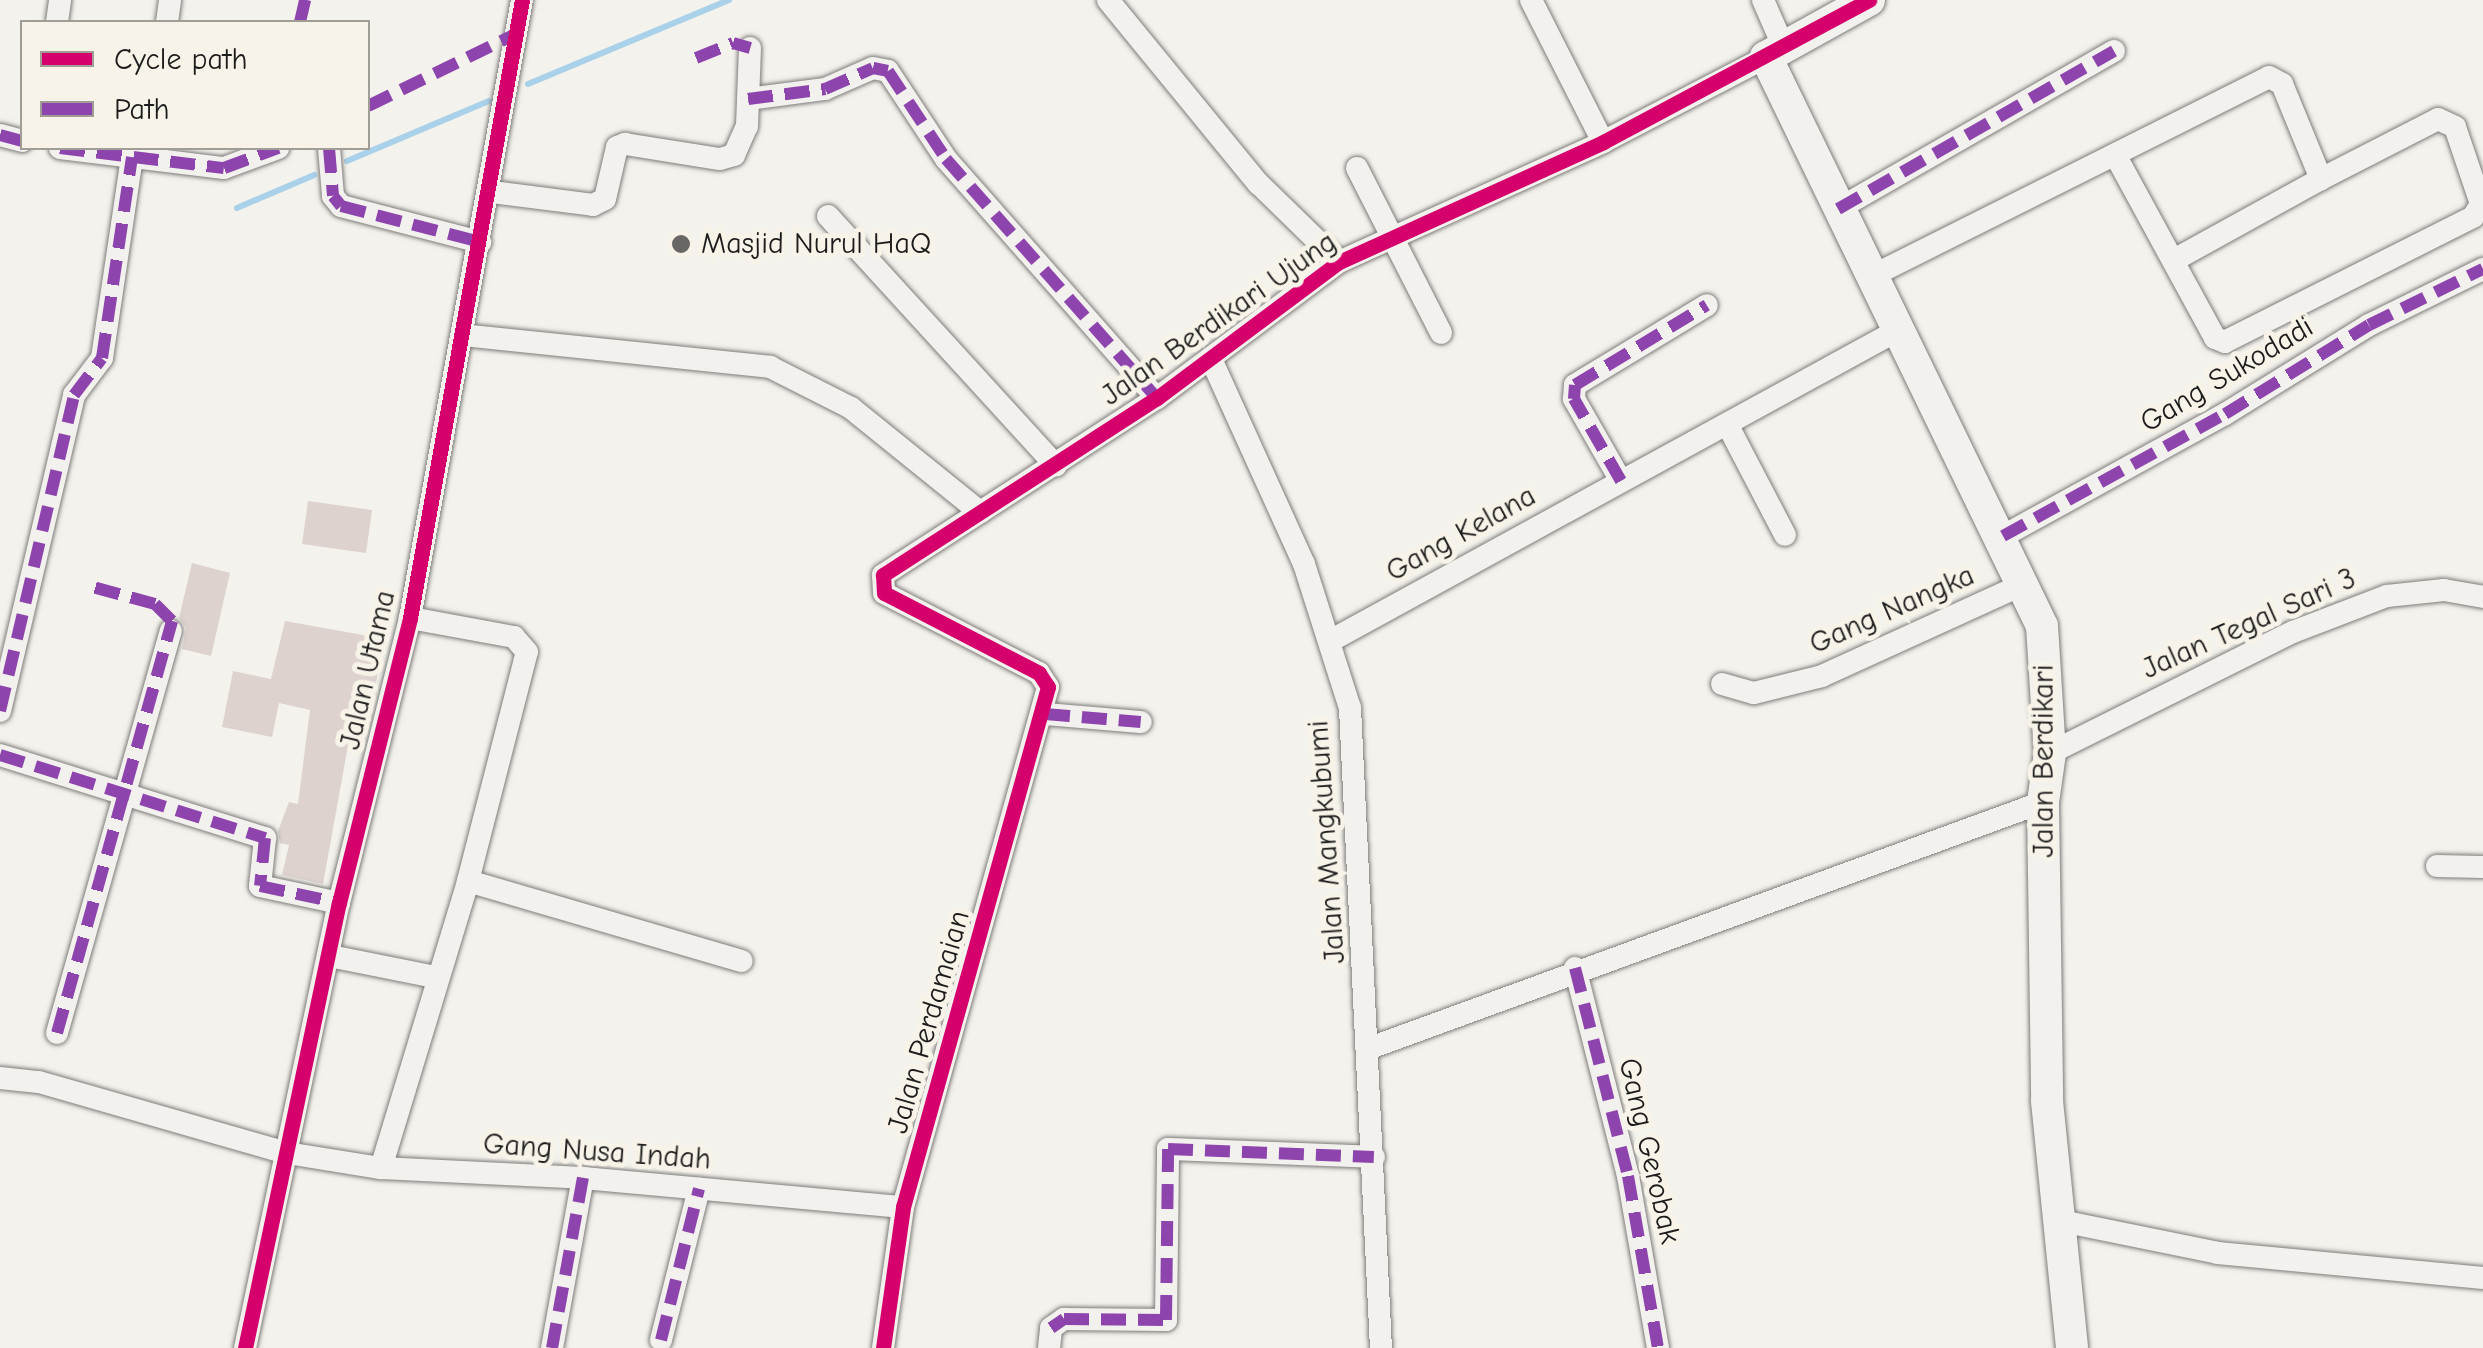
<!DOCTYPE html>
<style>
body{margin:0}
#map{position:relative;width:2483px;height:1348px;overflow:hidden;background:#f4f2ec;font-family:"Comic Neue",sans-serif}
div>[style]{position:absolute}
.stream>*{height:6px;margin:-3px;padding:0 3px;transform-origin:3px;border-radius:3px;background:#a9d1e9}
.building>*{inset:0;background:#ddd2ce}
.roads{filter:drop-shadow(0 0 2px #7d7c7a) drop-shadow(0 0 2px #7d7c7a)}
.street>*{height:22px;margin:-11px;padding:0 11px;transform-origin:11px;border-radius:11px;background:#f2f1ed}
.secondary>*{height:32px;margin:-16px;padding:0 16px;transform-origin:16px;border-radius:16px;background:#f2f1ed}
.quiet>*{height:12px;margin-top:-6px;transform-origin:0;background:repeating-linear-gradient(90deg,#8e44ad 0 25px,transparent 0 37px)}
.cycleway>*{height:15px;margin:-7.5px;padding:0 7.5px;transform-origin:7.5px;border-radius:7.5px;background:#d6006c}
.dots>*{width:28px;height:28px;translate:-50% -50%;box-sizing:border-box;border:5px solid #f7f3e8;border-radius:50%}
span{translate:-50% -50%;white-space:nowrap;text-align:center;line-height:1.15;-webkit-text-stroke:10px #f7f3e8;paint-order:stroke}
.poi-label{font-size:30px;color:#1c1c1c}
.left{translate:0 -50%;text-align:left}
.street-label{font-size:30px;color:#1c1c1c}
.legend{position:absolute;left:20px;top:20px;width:350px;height:130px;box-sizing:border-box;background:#f7f3e8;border:2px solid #9f9d96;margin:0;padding:12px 18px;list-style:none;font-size:30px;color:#1c1c1c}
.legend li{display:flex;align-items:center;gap:20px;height:50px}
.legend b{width:50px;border:2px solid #9f9d96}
</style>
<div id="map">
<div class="stream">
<div style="left:528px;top:84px;width:218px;rotate:-22.7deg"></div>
<div style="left:347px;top:161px;width:154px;rotate:-22.9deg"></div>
<div style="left:237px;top:208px;width:84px;rotate:-23.2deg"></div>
</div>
<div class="building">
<div style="clip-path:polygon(308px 501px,372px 510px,366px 553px,302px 544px)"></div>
<div style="clip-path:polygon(192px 563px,230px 573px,211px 656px,182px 649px,186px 628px,179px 618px)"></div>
<div style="clip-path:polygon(285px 621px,385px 639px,368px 721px,353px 718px,323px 884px,282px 875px,289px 845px,280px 843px,278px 831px,289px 802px,298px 804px,310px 710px,279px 703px,272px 737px,222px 727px,233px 671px,271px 679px)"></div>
</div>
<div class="roads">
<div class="street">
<div style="left:1108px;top:0;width:237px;rotate:50.7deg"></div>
<div style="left:1258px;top:183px;width:113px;rotate:44.3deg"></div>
<div style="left:1531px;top:0;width:159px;rotate:63.1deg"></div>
<div style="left:1763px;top:0;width:52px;rotate:66.4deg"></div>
<div style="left:57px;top:22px;width:22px;rotate:-82deg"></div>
<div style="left:167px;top:22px;width:22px;rotate:-82deg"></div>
<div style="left:748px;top:99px;width:78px;rotate:-7.4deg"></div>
<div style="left:825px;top:89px;width:52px;rotate:-23.6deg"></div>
<div style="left:873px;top:68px;width:15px;rotate:11deg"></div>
<div style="left:888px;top:71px;width:105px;rotate:56.6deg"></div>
<div style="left:946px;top:159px;width:319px;rotate:48.6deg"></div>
<div style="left:0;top:135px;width:23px;rotate:15deg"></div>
<div style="left:60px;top:148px;width:165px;rotate:7deg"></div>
<div style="left:224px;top:168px;width:58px;rotate:-20.3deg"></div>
<div style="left:329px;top:148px;width:48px;rotate:85.2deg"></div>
<div style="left:333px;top:196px;width:13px;rotate:51deg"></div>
<div style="left:341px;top:206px;width:144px;rotate:14.5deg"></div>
<div style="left:1357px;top:168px;width:185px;rotate:63deg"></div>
<div style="left:492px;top:192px;width:102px;rotate:7.3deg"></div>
<div style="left:593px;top:205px;width:13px;rotate:-27deg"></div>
<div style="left:605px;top:199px;width:53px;rotate:-77deg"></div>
<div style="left:617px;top:147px;width:9px;rotate:-21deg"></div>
<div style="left:625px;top:144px;width:96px;rotate:9deg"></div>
<div style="left:720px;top:159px;width:15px;rotate:-16deg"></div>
<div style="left:734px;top:155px;width:32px;rotate:-66deg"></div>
<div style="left:747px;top:126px;width:78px;rotate:-87.8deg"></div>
<div style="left:1838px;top:209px;width:318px;rotate:-29.8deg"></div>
<div style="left:828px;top:216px;width:338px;rotate:47.6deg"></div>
<div style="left:2174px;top:260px;width:168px;rotate:-28.9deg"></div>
<div style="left:1872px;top:276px;width:444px;rotate:-26.6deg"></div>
<div style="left:2269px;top:77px;width:15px;rotate:28deg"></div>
<div style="left:2282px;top:84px;width:103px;rotate:67.7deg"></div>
<div style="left:2321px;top:179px;width:131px;rotate:-27.1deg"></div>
<div style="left:2438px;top:119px;width:19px;rotate:25deg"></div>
<div style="left:2455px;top:127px;width:81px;rotate:71.3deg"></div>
<div style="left:2481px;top:204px;width:15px;rotate:122deg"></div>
<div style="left:2473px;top:217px;width:278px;rotate:153.3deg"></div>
<div style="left:2225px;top:342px;width:11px;rotate:-158deg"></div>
<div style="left:2215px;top:338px;width:205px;rotate:-118.6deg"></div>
<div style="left:462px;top:335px;width:310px;rotate:5.9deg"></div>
<div style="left:770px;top:367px;width:91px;rotate:26.8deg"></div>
<div style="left:851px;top:408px;width:166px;rotate:38.9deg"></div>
<div style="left:1211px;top:359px;width:225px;rotate:65.6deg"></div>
<div style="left:1304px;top:564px;width:151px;rotate:72.3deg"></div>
<div style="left:1350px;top:708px;width:641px;rotate:87.23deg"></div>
<div style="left:1727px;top:424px;width:125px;rotate:62.4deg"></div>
<div style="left:1621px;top:481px;width:95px;rotate:-119.8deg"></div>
<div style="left:1574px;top:399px;width:14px;rotate:-86deg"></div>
<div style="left:1575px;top:385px;width:154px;rotate:-31.2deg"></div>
<div style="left:2003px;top:536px;width:253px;rotate:-28.8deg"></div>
<div style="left:2225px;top:414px;width:169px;rotate:-31.7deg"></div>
<div style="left:2369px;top:325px;width:127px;rotate:-26.2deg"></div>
<div style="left:1330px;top:641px;width:648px;rotate:-28.7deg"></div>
<div style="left:1722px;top:684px;width:33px;rotate:16deg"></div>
<div style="left:1754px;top:693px;width:70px;rotate:-14deg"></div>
<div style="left:1822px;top:676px;width:224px;rotate:-24.5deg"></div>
<div style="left:0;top:711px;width:325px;rotate:-76.8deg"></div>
<div style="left:74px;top:395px;width:46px;rotate:-52.9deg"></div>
<div style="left:102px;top:358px;width:203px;rotate:-81.5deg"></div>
<div style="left:1045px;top:714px;width:96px;rotate:4.8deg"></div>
<div style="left:2050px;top:753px;width:271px;rotate:-26.5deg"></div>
<div style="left:2293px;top:632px;width:101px;rotate:-21deg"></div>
<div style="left:2387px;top:596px;width:57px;rotate:-6deg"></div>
<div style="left:2444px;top:590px;width:40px;rotate:10deg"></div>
<div style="left:0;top:755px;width:278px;rotate:17.4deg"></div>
<div style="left:265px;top:838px;width:48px;rotate:95.9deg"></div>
<div style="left:260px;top:886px;width:81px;rotate:12.1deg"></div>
<div style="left:2437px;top:866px;width:46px;rotate:1.2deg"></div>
<div style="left:468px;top:881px;width:285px;rotate:16.3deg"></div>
<div style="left:330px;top:956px;width:107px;rotate:11.3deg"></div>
<div style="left:1575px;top:968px;width:215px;rotate:75.7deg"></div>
<div style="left:1628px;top:1176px;width:175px;rotate:80.1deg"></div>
<div style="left:57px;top:1033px;width:418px;rotate:-74.2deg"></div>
<div style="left:1370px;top:1048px;width:717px;rotate:-20.08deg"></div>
<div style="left:0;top:1078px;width:39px;rotate:6deg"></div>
<div style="left:39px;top:1082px;width:258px;rotate:16deg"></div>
<div style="left:287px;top:1153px;width:95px;rotate:9.1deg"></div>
<div style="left:381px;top:1168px;width:202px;rotate:2.8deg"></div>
<div style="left:583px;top:1178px;width:321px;rotate:5.2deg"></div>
<div style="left:381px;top:1168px;width:300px;rotate:-73.1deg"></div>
<div style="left:468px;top:881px;width:236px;rotate:-75.6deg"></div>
<div style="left:527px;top:652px;width:20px;rotate:-131deg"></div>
<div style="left:514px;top:637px;width:106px;rotate:-169.6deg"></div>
<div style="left:2056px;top:1220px;width:165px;rotate:11.5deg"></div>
<div style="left:2218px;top:1253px;width:266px;rotate:5.4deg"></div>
<div style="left:661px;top:1340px;width:156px;rotate:-75.9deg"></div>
<div style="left:245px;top:1348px;width:455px;rotate:-78.1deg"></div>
<div style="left:339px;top:903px;width:294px;rotate:-76deg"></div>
<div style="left:410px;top:618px;width:628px;rotate:-79.73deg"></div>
<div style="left:552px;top:1348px;width:173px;rotate:-79.7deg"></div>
<div style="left:883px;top:1348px;width:142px;rotate:-81.9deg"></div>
<div style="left:903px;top:1207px;width:540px;rotate:-74.42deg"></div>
<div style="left:1048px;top:687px;width:17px;rotate:-123deg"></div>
<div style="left:1039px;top:673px;width:174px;rotate:-152.7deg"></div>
<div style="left:884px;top:593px;width:18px;rotate:-93deg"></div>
<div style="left:883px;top:575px;width:326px;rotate:-32.9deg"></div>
<div style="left:1157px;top:398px;width:227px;rotate:-36.8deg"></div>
<div style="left:1339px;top:262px;width:290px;rotate:-24.4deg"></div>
<div style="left:1603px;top:142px;width:184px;rotate:-27.5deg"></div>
<div style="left:1049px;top:1348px;width:20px;rotate:-84deg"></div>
<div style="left:1051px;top:1328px;width:16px;rotate:-35deg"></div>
<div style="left:1064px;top:1319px;width:102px;rotate:0.6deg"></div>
<div style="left:1166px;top:1320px;width:171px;rotate:-89.3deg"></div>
<div style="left:1168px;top:1149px;width:206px;rotate:2.2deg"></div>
</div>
<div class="secondary">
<div style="left:1869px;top:0;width:118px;rotate:151deg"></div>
<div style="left:1766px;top:57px;width:632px;rotate:64.12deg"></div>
<div style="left:2042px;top:626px;width:127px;rotate:86.4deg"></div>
<div style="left:2050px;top:753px;width:49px;rotate:98.1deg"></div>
<div style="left:2043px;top:802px;width:299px;rotate:89.2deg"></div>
<div style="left:2047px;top:1101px;width:248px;rotate:84.2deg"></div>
</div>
</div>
<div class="quiet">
<div style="left:300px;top:22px;width:23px;rotate:-77deg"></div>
<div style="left:696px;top:58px;width:40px;rotate:-22deg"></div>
<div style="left:733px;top:43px;width:18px;rotate:16deg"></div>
<div style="left:748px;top:99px;width:78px;rotate:-7.4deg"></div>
<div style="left:825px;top:89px;width:52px;rotate:-23.6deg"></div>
<div style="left:873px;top:68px;width:15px;rotate:11deg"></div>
<div style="left:888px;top:71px;width:105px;rotate:56.6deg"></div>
<div style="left:946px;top:159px;width:319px;rotate:48.6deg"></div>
<div style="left:368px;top:106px;width:167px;rotate:-26deg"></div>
<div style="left:0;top:135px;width:23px;rotate:15deg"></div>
<div style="left:60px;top:148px;width:165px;rotate:7deg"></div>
<div style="left:224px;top:168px;width:58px;rotate:-20.3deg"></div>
<div style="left:329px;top:148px;width:48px;rotate:85.2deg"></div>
<div style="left:333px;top:196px;width:13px;rotate:51deg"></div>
<div style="left:341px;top:206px;width:144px;rotate:14.5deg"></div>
<div style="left:1838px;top:209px;width:318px;rotate:-29.8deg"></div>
<div style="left:1621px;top:481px;width:95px;rotate:-119.8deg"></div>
<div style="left:1574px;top:399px;width:14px;rotate:-86deg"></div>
<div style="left:1575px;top:385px;width:154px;rotate:-31.2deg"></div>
<div style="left:2003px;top:536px;width:253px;rotate:-28.8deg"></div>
<div style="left:2225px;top:414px;width:169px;rotate:-31.7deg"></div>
<div style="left:2369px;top:325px;width:127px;rotate:-26.2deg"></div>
<div style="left:0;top:711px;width:325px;rotate:-76.8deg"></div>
<div style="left:74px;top:395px;width:46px;rotate:-52.9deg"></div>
<div style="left:102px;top:358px;width:203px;rotate:-81.5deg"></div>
<div style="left:1045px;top:714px;width:96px;rotate:4.8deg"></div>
<div style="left:0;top:755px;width:278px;rotate:17.4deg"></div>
<div style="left:265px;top:838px;width:48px;rotate:95.9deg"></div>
<div style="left:260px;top:886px;width:81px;rotate:12.1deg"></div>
<div style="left:1575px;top:968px;width:215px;rotate:75.7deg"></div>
<div style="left:1628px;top:1176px;width:175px;rotate:80.1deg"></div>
<div style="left:57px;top:1033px;width:428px;rotate:-74.4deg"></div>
<div style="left:172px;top:621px;width:24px;rotate:-135deg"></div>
<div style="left:155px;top:604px;width:64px;rotate:-164.7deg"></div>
<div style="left:1051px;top:1328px;width:16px;rotate:-35deg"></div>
<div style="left:1064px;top:1319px;width:102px;rotate:0.6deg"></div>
<div style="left:1166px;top:1320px;width:171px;rotate:-89.3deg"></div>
<div style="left:1168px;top:1149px;width:206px;rotate:2.2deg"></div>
<div style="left:661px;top:1340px;width:156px;rotate:-75.9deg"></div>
<div style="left:552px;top:1348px;width:173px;rotate:-79.7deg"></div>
</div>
<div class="cycleway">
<div style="left:245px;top:1348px;width:455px;rotate:-78.1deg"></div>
<div style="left:339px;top:903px;width:294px;rotate:-76deg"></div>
<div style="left:410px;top:618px;width:628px;rotate:-79.73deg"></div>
<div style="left:883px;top:1348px;width:142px;rotate:-81.9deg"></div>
<div style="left:903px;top:1207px;width:540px;rotate:-74.42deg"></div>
<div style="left:1048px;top:687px;width:17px;rotate:-123deg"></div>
<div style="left:1039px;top:673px;width:174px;rotate:-152.7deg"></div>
<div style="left:884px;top:593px;width:18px;rotate:-93deg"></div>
<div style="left:883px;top:575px;width:326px;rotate:-32.9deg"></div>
<div style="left:1157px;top:398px;width:227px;rotate:-36.8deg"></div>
<div style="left:1339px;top:262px;width:290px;rotate:-24.4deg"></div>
<div style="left:1603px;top:142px;width:302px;rotate:-28.1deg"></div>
</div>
<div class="dots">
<div style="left:681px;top:244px;background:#686765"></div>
</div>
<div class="poi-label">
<span class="left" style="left:701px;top:244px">Masjid Nurul HaQ</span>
</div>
<div class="street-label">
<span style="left:1219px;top:319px;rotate:-35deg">Jalan Berdikari Ujung</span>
<span style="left:2227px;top:375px;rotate:-31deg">Gang Sukodadi</span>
<span style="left:1461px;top:534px;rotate:-29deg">Gang Kelana</span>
<span style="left:1892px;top:610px;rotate:-24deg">Gang Nangka</span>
<span style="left:2249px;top:624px;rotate:-24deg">Jalan Tegal Sari 3</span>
<span style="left:368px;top:670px;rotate:-77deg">Jalan Utama</span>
<span style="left:2044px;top:761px;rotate:-90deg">Jalan Berdikari</span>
<span style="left:1327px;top:842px;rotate:-94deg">Jalan Mangkubumi</span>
<span style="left:929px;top:1022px;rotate:-74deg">Jalan Perdamaian</span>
<span style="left:1649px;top:1151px;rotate:77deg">Gang Gerobak</span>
<span style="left:597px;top:1152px;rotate:4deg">Gang Nusa Indah</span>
</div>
<ul class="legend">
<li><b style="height:12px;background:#d6006c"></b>Cycle path</li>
<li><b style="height:12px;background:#8e44ad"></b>Path</li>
</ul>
</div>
